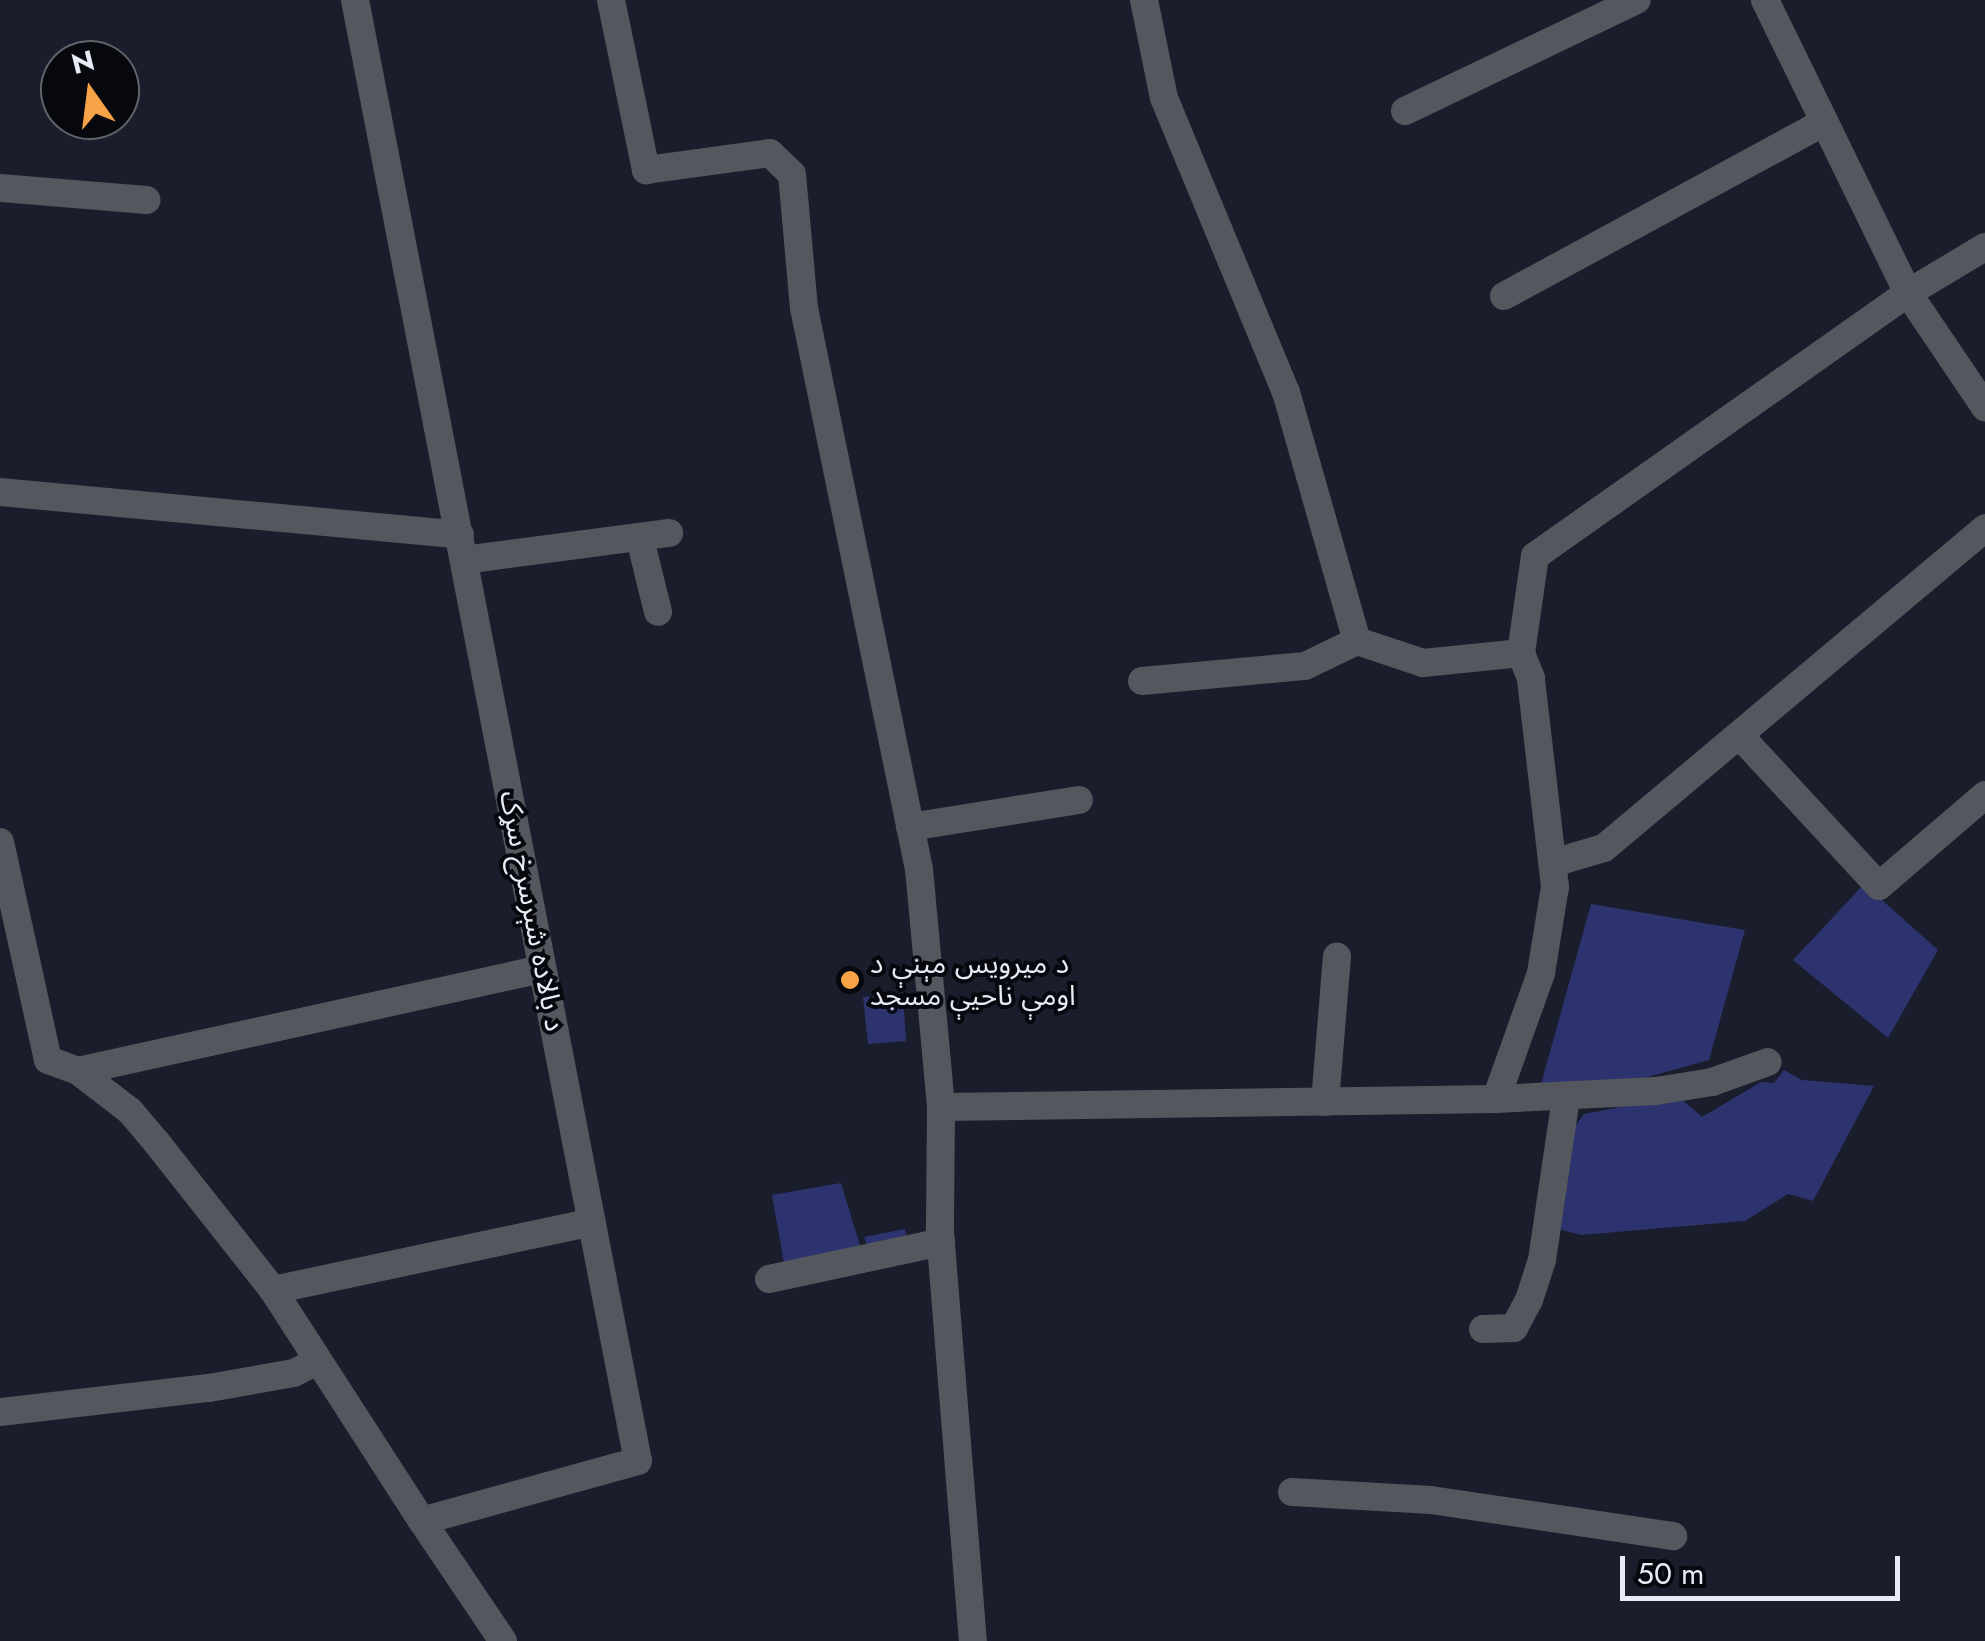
<!DOCTYPE html>
<meta charset="utf-8">
<style>
body{margin:0}
#map{position:relative;width:1985px;height:1641px;overflow:hidden;background:#1a1d2b;font-family:Jost,"Noto Sans Arabic",sans-serif}
div>[style]{position:absolute}
.building>*{inset:0;background:#2d336e}
.minor>*{height:28px;margin:-14px;padding:0 14px;transform-origin:14px;border-radius:14px;background:#55575e}
.dots>*{width:28px;height:28px;translate:-50% -50%;box-sizing:border-box;border:5px solid #07080e;border-radius:50%}
span{translate:-50% -50%;white-space:nowrap;text-align:center;line-height:1.15;-webkit-text-stroke:8px #07080e;paint-order:stroke}
.street-label{font-size:28px;color:#e8ebf5}
.poi-label{font-size:28px;color:#e8ebf5}
.left{translate:0 -50%;text-align:left}
.north{position:absolute;left:40px;top:40px;width:100px;height:100px;box-sizing:border-box;background:#07080e;border:2px solid #61636a;border-radius:50%;rotate:346deg;font-size:28px;font-weight:700;line-height:40px;text-align:center;color:#e8ebf5}
.north::after{content:'';display:block;margin:auto;width:35px;height:45px;background:#f5a346;clip-path:polygon(50% 0,100% 100%,50% 72%,0 100%)}
.scale{position:absolute;left:1620px;top:1556px;width:280px;height:45px;box-sizing:border-box;border:5px solid #e8ebf5;border-top:0;padding-left:12px;font-size:30px;line-height:35px;white-space:nowrap;color:#e8ebf5;-webkit-text-stroke:8px #07080e;paint-order:stroke}
</style>
<div id="map">
<div class="building">
<div style="clip-path:polygon(1864px 884px,1938px 950px,1888px 1038px,1793px 960px)"></div>
<div style="clip-path:polygon(1591px 904px,1745px 930px,1709px 1060px,1623px 1084px,1541px 1084px)"></div>
<div style="clip-path:polygon(903px 994px,906px 1041px,868px 1044px,863px 997px)"></div>
<div style="clip-path:polygon(1784px 1070px,1802px 1080px,1874px 1086px,1813px 1201px,1788px 1194px,1745px 1221px,1581px 1235px,1558px 1229px,1572px 1130px,1584px 1114px,1678px 1096px,1702px 1117px,1761px 1082px,1774px 1083px)"></div>
<div style="clip-path:polygon(841px 1183px,861px 1249px,785px 1269px,772px 1195px)"></div>
<div style="clip-path:polygon(905px 1229px,908px 1243px,869px 1253px,864px 1237px)"></div>
</div>
<div class="minor">
<div style="left:355px;top:0;width:1488px;rotate:79.04deg"></div>
<div style="left:638px;top:1461px;width:224px;rotate:164.5deg"></div>
<div style="left:422px;top:1521px;width:145px;rotate:56deg"></div>
<div style="left:611px;top:0;width:174px;rotate:78.4deg"></div>
<div style="left:646px;top:170px;width:125px;rotate:-7.8deg"></div>
<div style="left:770px;top:153px;width:30px;rotate:44deg"></div>
<div style="left:792px;top:174px;width:135px;rotate:84.9deg"></div>
<div style="left:804px;top:308px;width:573px;rotate:78.42deg"></div>
<div style="left:919px;top:869px;width:239px;rotate:84.7deg"></div>
<div style="left:941px;top:1107px;width:125px;rotate:90.5deg"></div>
<div style="left:940px;top:1232px;width:410px;rotate:85.4deg"></div>
<div style="left:1144px;top:0;width:100px;rotate:78.5deg"></div>
<div style="left:1164px;top:98px;width:318px;rotate:67.5deg"></div>
<div style="left:1286px;top:392px;width:259px;rotate:74.1deg"></div>
<div style="left:1357px;top:641px;width:70px;rotate:18.4deg"></div>
<div style="left:1423px;top:663px;width:99px;rotate:-5.8deg"></div>
<div style="left:1765px;top:0;width:326px;rotate:64deg"></div>
<div style="left:1908px;top:293px;width:138px;rotate:56deg"></div>
<div style="left:1405px;top:111px;width:257px;rotate:-25.6deg"></div>
<div style="left:0;top:188px;width:147px;rotate:4.7deg"></div>
<div style="left:1504px;top:296px;width:362px;rotate:-28.5deg"></div>
<div style="left:0;top:492px;width:462px;rotate:5.3deg"></div>
<div style="left:640px;top:539px;width:75px;rotate:76.1deg"></div>
<div style="left:464px;top:560px;width:207px;rotate:-7.5deg"></div>
<div style="left:1142px;top:681px;width:164px;rotate:-5.3deg"></div>
<div style="left:1305px;top:666px;width:58px;rotate:-25.7deg"></div>
<div style="left:1741px;top:737px;width:203px;rotate:47.2deg"></div>
<div style="left:1879px;top:886px;width:140px;rotate:-40.6deg"></div>
<div style="left:910px;top:827px;width:171px;rotate:-9.1deg"></div>
<div style="left:0;top:842px;width:223px;rotate:77.6deg"></div>
<div style="left:48px;top:1060px;width:32px;rotate:20deg"></div>
<div style="left:78px;top:1071px;width:66px;rotate:37.6deg"></div>
<div style="left:130px;top:1111px;width:42px;rotate:49.8deg"></div>
<div style="left:157px;top:1143px;width:187px;rotate:51.7deg"></div>
<div style="left:273px;top:1290px;width:275px;rotate:57.2deg"></div>
<div style="left:1553px;top:863px;width:53px;rotate:-16.4deg"></div>
<div style="left:1604px;top:848px;width:498px;rotate:-40deg"></div>
<div style="left:78px;top:1071px;width:475px;rotate:-12.4deg"></div>
<div style="left:1496px;top:1099px;width:160px;rotate:-2.9deg"></div>
<div style="left:1656px;top:1091px;width:57px;rotate:-9.1deg"></div>
<div style="left:1712px;top:1082px;width:59px;rotate:-19.7deg"></div>
<div style="left:1325px;top:1102px;width:146px;rotate:-85.3deg"></div>
<div style="left:941px;top:1107px;width:555px;rotate:-0.83deg"></div>
<div style="left:1496px;top:1099px;width:134px;rotate:-70.3deg"></div>
<div style="left:1541px;top:973px;width:87px;rotate:-80.8deg"></div>
<div style="left:1555px;top:887px;width:210px;rotate:-96.6deg"></div>
<div style="left:1531px;top:678px;width:27px;rotate:-112deg"></div>
<div style="left:1521px;top:653px;width:98px;rotate:-81.8deg"></div>
<div style="left:1535px;top:556px;width:456px;rotate:-35.2deg"></div>
<div style="left:1908px;top:293px;width:90px;rotate:-30.9deg"></div>
<div style="left:769px;top:1279px;width:176px;rotate:-12.1deg"></div>
<div style="left:273px;top:1290px;width:326px;rotate:-12deg"></div>
<div style="left:1483px;top:1329px;width:31px;rotate:-2deg"></div>
<div style="left:1514px;top:1328px;width:32px;rotate:-62deg"></div>
<div style="left:1529px;top:1300px;width:42px;rotate:-72deg"></div>
<div style="left:1542px;top:1260px;width:164px;rotate:-81.6deg"></div>
<div style="left:0;top:1412px;width:210px;rotate:-6.6deg"></div>
<div style="left:209px;top:1388px;width:86px;rotate:-10deg"></div>
<div style="left:294px;top:1373px;width:27px;rotate:-28deg"></div>
<div style="left:1292px;top:1492px;width:139px;rotate:3.3deg"></div>
<div style="left:1431px;top:1500px;width:245px;rotate:8.5deg"></div>
</div>
<div class="dots">
<div style="left:850px;top:980px;background:#f5a346"></div>
</div>
<div class="street-label">
<span style="left:532px;top:911px;rotate:79deg">د بالاده شېرسرخ سړک</span>
</div>
<div class="poi-label">
<span class="left" style="left:870px;top:980px">د ميرویس مېنې د<br>اومې ناحيې مسجد</span>
</div>
<div class="north">N</div>
<div class="scale">50 m</div>
</div>
